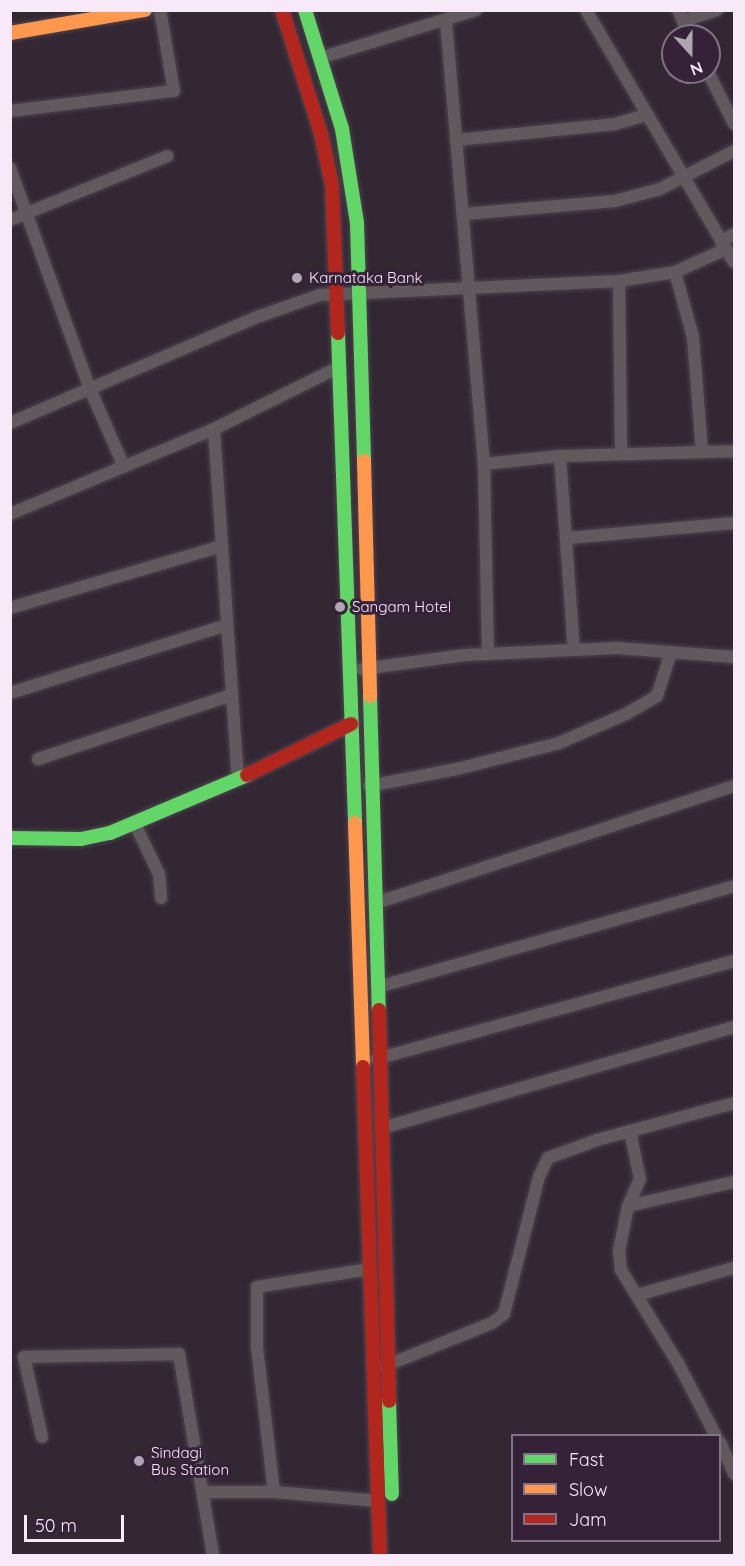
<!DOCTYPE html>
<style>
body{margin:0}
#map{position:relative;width:745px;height:1566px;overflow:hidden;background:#322733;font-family:Quicksand,sans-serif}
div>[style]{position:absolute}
.roads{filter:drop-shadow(0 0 2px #4d434e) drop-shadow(0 0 2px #4d434e)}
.street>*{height:12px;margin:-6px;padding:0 6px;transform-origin:6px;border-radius:6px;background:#61595e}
.fast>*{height:14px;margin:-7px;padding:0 7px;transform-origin:7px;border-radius:7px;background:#63d668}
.slow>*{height:14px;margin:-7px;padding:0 7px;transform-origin:7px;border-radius:7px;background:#ff974d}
.jam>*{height:14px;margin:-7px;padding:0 7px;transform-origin:7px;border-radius:7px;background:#b3261e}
.dots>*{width:16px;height:16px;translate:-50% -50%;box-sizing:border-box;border:3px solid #362238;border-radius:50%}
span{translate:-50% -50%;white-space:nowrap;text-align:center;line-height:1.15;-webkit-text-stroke:6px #362238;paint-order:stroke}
.poi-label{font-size:15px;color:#f7e9f8}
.left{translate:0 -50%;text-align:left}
.frame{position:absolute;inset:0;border:12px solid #f7e9f8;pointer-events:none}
.legend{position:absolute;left:511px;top:1434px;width:210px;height:108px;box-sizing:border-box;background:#362238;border:2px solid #837285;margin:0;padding:8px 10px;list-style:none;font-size:18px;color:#f7e9f8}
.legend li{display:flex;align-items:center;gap:12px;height:30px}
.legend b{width:30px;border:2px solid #837285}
.north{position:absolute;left:661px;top:24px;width:60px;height:60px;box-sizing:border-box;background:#362238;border:2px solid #837285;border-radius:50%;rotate:159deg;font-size:16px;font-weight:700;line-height:24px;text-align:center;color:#f7e9f8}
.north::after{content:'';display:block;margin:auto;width:21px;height:27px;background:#b2a5b3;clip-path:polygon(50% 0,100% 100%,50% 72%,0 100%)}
.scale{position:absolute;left:24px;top:1515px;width:100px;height:27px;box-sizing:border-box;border:3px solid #f7e9f8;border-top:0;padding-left:8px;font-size:18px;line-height:21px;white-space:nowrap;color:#f7e9f8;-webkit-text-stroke:4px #362238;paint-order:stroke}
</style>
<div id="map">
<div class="roads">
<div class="street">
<div style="left:586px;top:10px;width:292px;rotate:59.6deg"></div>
<div style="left:678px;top:10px;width:29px;rotate:65deg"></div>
<div style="left:446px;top:21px;width:445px;rotate:85.1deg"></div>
<div style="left:484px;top:464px;width:190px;rotate:88.8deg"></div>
<div style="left:683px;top:21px;width:36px;rotate:-18deg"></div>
<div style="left:320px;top:58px;width:163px;rotate:-17.1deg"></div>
<div style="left:708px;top:72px;width:58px;rotate:63.4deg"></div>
<div style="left:10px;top:111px;width:165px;rotate:-7deg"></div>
<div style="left:174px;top:91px;width:82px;rotate:-99.8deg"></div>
<div style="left:457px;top:140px;width:159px;rotate:-5.8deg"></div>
<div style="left:615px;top:124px;width:33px;rotate:-16deg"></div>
<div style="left:10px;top:168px;width:235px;rotate:70.1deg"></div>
<div style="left:90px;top:389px;width:85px;rotate:66.4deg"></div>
<div style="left:464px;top:214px;width:152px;rotate:-4.9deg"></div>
<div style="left:615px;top:201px;width:47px;rotate:-14.9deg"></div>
<div style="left:660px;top:189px;width:83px;rotate:-27.2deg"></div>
<div style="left:10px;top:220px;width:170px;rotate:-22.1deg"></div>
<div style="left:721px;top:242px;width:15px;rotate:-32deg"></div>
<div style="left:675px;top:272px;width:67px;rotate:74.5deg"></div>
<div style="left:693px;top:337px;width:115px;rotate:85.5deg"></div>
<div style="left:619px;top:281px;width:173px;rotate:89.3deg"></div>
<div style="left:10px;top:423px;width:272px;rotate:-23.2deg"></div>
<div style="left:260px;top:316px;width:64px;rotate:-19.3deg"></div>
<div style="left:320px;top:295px;width:299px;rotate:-2.7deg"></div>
<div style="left:619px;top:281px;width:57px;rotate:-9.1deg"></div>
<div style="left:675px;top:272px;width:56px;rotate:-24.3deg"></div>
<div style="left:214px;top:429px;width:351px;rotate:86.1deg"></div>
<div style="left:560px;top:456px;width:194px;rotate:85.9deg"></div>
<div style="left:484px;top:464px;width:76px;rotate:-6deg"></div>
<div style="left:560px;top:456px;width:174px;rotate:-1.6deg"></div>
<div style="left:10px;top:514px;width:221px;rotate:-22.6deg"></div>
<div style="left:214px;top:429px;width:140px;rotate:-26.4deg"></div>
<div style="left:569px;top:538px;width:166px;rotate:-5.2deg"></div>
<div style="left:10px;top:608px;width:221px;rotate:-16.3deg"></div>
<div style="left:362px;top:669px;width:104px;rotate:-7.7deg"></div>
<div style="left:465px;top:655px;width:152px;rotate:-2.6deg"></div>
<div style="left:617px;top:648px;width:117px;rotate:4.4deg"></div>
<div style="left:10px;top:693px;width:227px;rotate:-17.4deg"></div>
<div style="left:38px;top:759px;width:204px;rotate:-18.3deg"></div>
<div style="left:369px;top:786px;width:90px;rotate:-10.9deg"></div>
<div style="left:457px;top:769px;width:105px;rotate:-14.3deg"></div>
<div style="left:559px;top:743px;width:73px;rotate:-23.4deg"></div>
<div style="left:626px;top:714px;width:36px;rotate:-30deg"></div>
<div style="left:657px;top:696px;width:46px;rotate:-72.3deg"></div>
<div style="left:135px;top:824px;width:55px;rotate:64.4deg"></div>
<div style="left:159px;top:874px;width:24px;rotate:85deg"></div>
<div style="left:376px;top:903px;width:377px;rotate:-18.1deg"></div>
<div style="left:378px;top:987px;width:370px;rotate:-15.8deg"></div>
<div style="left:376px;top:1059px;width:371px;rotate:-15.3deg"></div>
<div style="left:382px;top:1128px;width:366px;rotate:-16deg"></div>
<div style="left:630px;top:1131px;width:49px;rotate:78.2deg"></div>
<div style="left:640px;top:1179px;width:30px;rotate:114deg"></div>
<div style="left:628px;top:1206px;width:46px;rotate:101.3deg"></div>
<div style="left:619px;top:1251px;width:19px;rotate:84deg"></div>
<div style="left:621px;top:1270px;width:111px;rotate:58.6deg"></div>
<div style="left:679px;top:1365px;width:80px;rotate:62.5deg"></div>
<div style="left:628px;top:1206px;width:109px;rotate:-12.8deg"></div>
<div style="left:637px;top:1295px;width:101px;rotate:-15.6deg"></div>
<div style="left:385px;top:1366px;width:115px;rotate:-21.9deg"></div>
<div style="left:492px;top:1323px;width:15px;rotate:-37deg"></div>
<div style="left:504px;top:1314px;width:141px;rotate:-75.7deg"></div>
<div style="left:539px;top:1177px;width:21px;rotate:-65deg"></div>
<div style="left:548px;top:1158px;width:52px;rotate:-20.2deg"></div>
<div style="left:597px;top:1140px;width:142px;rotate:-15.1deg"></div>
<div style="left:42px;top:1437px;width:82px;rotate:-102.7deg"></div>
<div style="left:24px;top:1357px;width:155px;rotate:-1.1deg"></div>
<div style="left:179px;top:1354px;width:205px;rotate:80.4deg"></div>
<div style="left:720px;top:1442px;width:35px;rotate:66deg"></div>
<div style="left:204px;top:1492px;width:70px"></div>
<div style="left:274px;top:1492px;width:105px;rotate:4.9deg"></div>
<div style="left:274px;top:1492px;width:145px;rotate:-96.7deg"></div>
<div style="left:257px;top:1348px;width:61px;rotate:-90deg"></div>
<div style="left:257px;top:1287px;width:114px;rotate:-9.1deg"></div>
</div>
<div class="fast">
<div style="left:305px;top:10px;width:125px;rotate:72.7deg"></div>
<div style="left:342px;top:129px;width:95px;rotate:80.9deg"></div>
<div style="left:357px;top:223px;width:238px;rotate:88.3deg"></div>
<div style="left:338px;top:333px;width:490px;rotate:88deg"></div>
<div style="left:370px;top:696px;width:314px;rotate:88.4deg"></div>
<div style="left:10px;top:838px;width:71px;rotate:0.8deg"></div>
<div style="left:81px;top:839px;width:30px;rotate:-12deg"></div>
<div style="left:110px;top:833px;width:149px;rotate:-22.9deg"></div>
<div style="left:389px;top:1401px;width:93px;rotate:88.2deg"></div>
</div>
<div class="slow">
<div style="left:10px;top:33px;width:137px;rotate:-9.7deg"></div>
<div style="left:364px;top:461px;width:235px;rotate:88.5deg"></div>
<div style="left:355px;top:823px;width:244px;rotate:88.1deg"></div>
</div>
<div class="jam">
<div style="left:282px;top:10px;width:130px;rotate:72.5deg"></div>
<div style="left:321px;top:134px;width:52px;rotate:77.8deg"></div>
<div style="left:332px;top:185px;width:148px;rotate:87.7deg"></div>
<div style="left:247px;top:775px;width:116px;rotate:-26.1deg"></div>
<div style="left:379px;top:1010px;width:391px;rotate:88.5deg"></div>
<div style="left:363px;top:1067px;width:489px;rotate:88deg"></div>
</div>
</div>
<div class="dots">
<div style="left:297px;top:278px;background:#b2a5b3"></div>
<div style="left:340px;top:607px;background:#b2a5b3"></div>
<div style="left:139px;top:1461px;background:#b2a5b3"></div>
</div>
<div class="poi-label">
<span class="left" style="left:309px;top:278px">Karnataka Bank</span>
<span class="left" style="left:352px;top:607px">Sangam Hotel</span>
<span class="left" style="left:151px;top:1461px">Sindagi<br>Bus Station</span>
</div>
<div class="frame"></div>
<ul class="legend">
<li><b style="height:8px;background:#63d668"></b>Fast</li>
<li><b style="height:8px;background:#ff974d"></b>Slow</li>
<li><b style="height:8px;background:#b3261e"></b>Jam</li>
</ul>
<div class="north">N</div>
<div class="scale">50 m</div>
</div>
